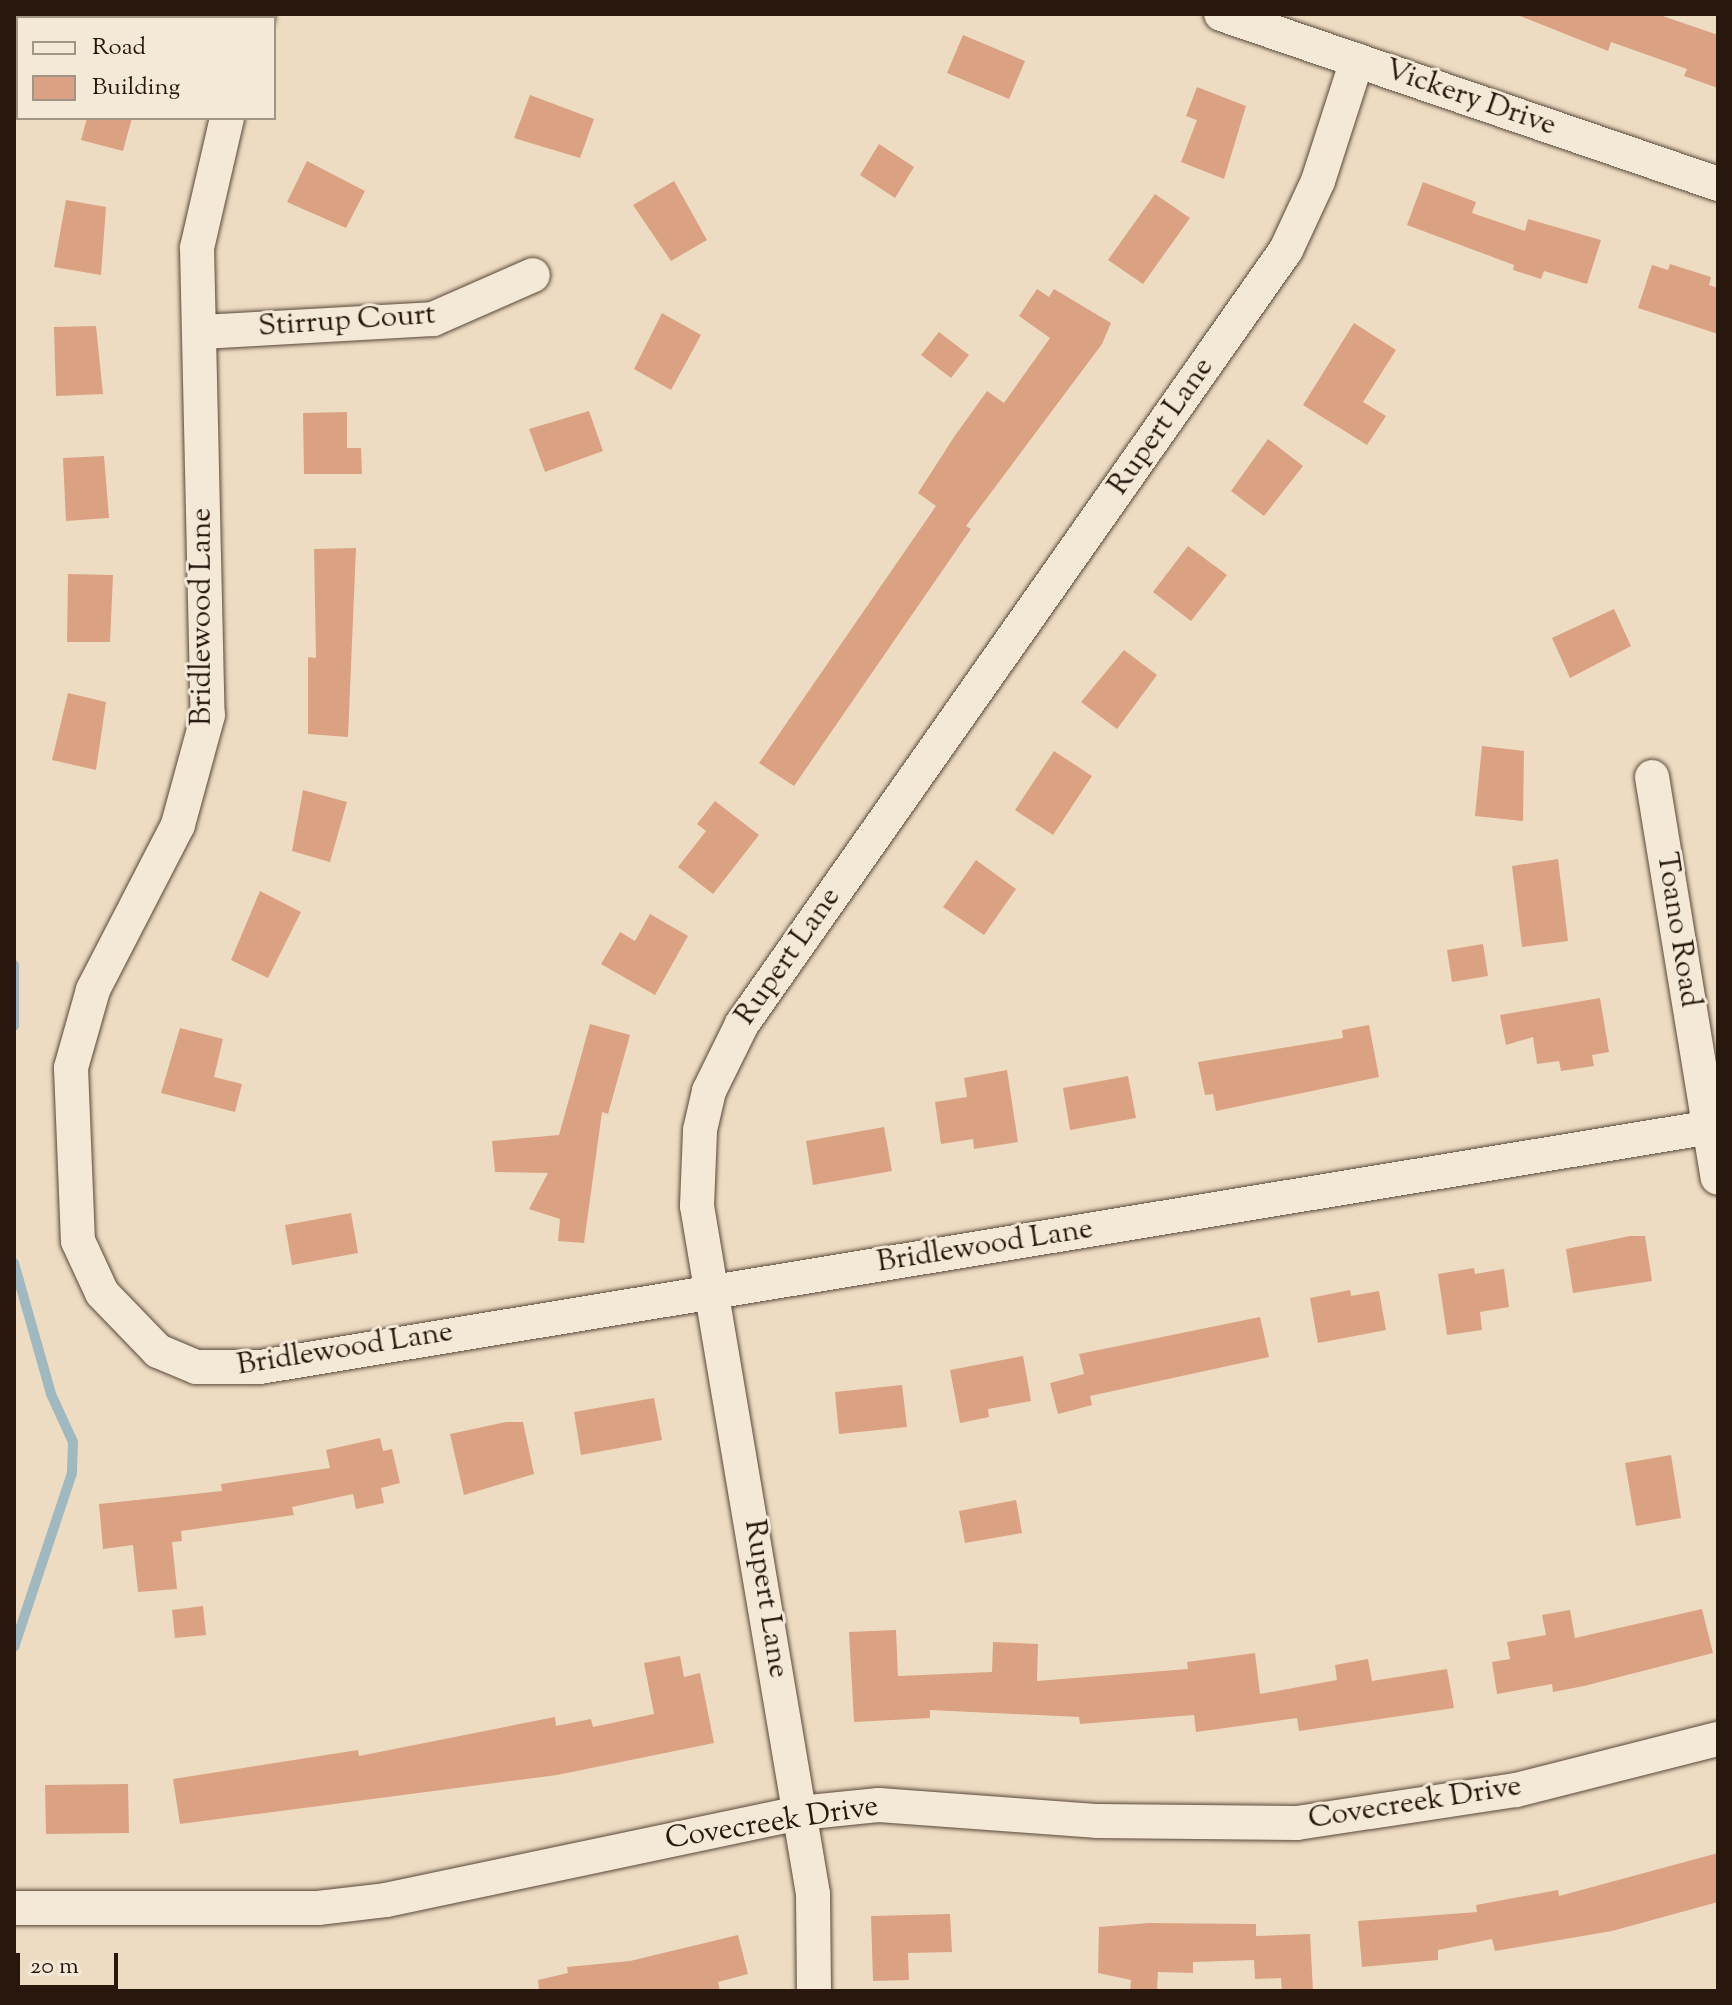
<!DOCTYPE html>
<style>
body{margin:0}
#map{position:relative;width:1732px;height:2005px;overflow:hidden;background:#eedcc2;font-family:"Sorts Mill Goudy",serif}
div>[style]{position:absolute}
.stream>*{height:10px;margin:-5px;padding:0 5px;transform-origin:5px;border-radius:5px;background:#a0b8bf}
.building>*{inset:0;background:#daa283}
.roads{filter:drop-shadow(0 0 2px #59483a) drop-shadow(0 0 2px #59483a)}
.minor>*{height:34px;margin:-17px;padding:0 17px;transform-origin:17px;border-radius:17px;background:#f4e8d7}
span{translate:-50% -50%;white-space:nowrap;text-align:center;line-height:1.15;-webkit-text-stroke:6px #f4e8d7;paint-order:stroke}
.street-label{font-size:30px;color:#27170d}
.frame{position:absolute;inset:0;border:16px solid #27170d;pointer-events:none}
.legend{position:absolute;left:16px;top:16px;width:260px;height:104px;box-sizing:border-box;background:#f4e8d7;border:2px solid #a29486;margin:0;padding:10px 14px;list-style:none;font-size:24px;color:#27170d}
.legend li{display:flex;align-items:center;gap:16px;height:40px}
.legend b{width:40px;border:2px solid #a29486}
.scale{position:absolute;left:16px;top:1953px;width:102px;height:36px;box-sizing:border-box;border:4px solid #27170d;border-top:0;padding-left:10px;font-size:24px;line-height:28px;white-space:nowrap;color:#27170d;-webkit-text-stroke:6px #f4e8d7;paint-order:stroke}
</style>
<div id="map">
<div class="stream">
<div style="left:29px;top:18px;width:4px;rotate:-76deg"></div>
<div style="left:14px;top:73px;width:16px;rotate:-75deg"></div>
<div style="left:14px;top:965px;width:61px;rotate:90deg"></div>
<div style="left:14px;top:1263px;width:136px;rotate:74.2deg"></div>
<div style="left:51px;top:1394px;width:53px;rotate:65.4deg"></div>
<div style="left:73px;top:1442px;width:31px;rotate:92deg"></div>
<div style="left:72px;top:1473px;width:183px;rotate:108.4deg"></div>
</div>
<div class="building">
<div style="clip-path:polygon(1515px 14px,1657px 14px,1718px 35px,1718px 88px,1684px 76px,1687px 69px,1611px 42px,1608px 51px)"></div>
<div style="clip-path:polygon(963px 35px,1025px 61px,1009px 99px,947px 73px)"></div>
<div style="clip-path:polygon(1197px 87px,1246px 106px,1224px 179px,1181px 162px,1197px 120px,1186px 116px)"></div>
<div style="clip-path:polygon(530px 95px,594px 119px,580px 158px,514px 138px)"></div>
<div style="clip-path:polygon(87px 118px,132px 118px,123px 151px,81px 140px)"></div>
<div style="clip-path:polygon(879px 144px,914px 167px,895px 198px,860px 175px)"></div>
<div style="clip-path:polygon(307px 161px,365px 191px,346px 228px,287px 202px)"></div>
<div style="clip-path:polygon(674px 181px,707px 240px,671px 261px,633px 205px)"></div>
<div style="clip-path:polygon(1423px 182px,1476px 202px,1472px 213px,1525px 231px,1528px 219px,1601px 240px,1587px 284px,1544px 271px,1541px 279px,1513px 270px,1514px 265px,1407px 225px)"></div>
<div style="clip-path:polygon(1155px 194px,1190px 218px,1143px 284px,1108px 260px)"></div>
<div style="clip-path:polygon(66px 200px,106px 207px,101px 275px,54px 267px)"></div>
<div style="clip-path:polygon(1670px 264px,1711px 277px,1709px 285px,1718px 288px,1718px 334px,1638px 308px,1652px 265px,1668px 270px)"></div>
<div style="clip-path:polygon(1037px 289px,1049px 297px,1054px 289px,1111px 323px,1102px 344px,966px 526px,971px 529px,794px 786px,759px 763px,936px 506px,918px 493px,954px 437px,987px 391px,1004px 403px,1050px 338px,1019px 316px)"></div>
<div style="clip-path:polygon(662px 313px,701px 335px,671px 390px,634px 369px)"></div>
<div style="clip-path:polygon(1354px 323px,1396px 350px,1363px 402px,1386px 416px,1367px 445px,1303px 405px)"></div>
<div style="clip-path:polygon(96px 326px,103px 394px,56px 396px,54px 327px)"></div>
<div style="clip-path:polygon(939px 332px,969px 355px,951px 378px,921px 355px)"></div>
<div style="clip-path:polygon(589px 411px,603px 451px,545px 472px,529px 429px)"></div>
<div style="clip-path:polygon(347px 412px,347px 448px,361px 448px,362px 474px,304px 474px,303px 413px)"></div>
<div style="clip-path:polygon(1268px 439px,1303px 466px,1264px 516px,1231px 491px)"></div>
<div style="clip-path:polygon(104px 456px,109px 518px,66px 521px,63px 458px)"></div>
<div style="clip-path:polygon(1188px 546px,1227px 575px,1191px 621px,1153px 592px)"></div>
<div style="clip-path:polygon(356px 548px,348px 737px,308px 734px,308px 657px,316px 658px,314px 549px)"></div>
<div style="clip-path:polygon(68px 574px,113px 575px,110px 642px,67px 642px)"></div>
<div style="clip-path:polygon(1614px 609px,1631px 646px,1570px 678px,1552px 638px)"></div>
<div style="clip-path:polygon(1124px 650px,1157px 675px,1117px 729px,1081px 702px)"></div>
<div style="clip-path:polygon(68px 693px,106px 702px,96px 770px,52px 760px)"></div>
<div style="clip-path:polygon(1482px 746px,1524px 751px,1523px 821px,1475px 816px)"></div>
<div style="clip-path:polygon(1054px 751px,1092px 776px,1053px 835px,1015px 810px)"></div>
<div style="clip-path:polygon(303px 790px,347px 802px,330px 862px,292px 851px)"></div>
<div style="clip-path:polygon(715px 801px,759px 835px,713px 894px,678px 867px,706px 831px,697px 824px)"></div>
<div style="clip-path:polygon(1558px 859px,1568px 941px,1522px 947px,1512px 866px)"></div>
<div style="clip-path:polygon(976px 860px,1016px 889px,984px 935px,943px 907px)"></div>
<div style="clip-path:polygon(260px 891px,301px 912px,268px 978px,231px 960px)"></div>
<div style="clip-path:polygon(650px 914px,688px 936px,655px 995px,601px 964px,620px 932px,635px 941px)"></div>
<div style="clip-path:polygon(1483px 944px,1488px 976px,1452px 982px,1447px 950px)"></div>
<div style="clip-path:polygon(1600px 998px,1609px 1052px,1592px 1055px,1594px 1066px,1561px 1071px,1559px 1061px,1537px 1064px,1533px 1037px,1506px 1045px,1500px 1015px)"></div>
<div style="clip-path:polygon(590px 1024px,630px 1035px,608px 1114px,602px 1112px,584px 1243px,558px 1241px,560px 1219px,529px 1209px,548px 1173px,495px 1172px,492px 1141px,559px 1135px)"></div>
<div style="clip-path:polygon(1369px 1025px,1379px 1077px,1216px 1111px,1213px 1094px,1205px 1095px,1198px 1062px,1343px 1038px,1342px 1030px)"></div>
<div style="clip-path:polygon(180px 1028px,223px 1039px,214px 1077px,242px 1084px,235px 1112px,161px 1093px)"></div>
<div style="clip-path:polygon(1007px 1070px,1018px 1142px,974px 1149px,973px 1139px,941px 1144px,935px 1102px,967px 1097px,964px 1078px)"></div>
<div style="clip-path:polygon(1128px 1076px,1136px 1118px,1070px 1130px,1063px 1088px)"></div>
<div style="clip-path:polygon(884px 1127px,892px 1171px,813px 1185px,806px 1141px)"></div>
<div style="clip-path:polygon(351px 1213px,358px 1253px,292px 1265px,285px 1225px)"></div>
<div style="clip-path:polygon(1630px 1236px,1645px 1236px,1652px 1281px,1573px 1293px,1566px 1249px)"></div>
<div style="clip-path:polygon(1474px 1268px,1475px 1274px,1504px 1269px,1509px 1307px,1480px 1312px,1482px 1330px,1447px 1335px,1438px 1274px)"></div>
<div style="clip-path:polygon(1350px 1290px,1351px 1296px,1379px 1291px,1386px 1330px,1318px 1343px,1310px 1298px)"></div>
<div style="clip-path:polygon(1260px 1317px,1269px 1357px,1090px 1396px,1092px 1405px,1058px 1414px,1050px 1383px,1084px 1374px,1079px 1354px)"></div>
<div style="clip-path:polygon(1023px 1356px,1031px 1401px,988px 1409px,989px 1417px,960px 1423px,950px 1370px)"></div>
<div style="clip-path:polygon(902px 1385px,907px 1427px,839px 1434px,835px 1392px)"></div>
<div style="clip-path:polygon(654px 1398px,662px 1440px,581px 1455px,574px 1412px)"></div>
<div style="clip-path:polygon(506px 1422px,523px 1422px,534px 1474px,464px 1495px,450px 1434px)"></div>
<div style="clip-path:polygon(380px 1438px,383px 1451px,392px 1449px,400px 1483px,381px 1488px,384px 1503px,356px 1509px,353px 1494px,292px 1507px,294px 1515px,181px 1531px,182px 1541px,172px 1542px,177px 1589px,138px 1592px,133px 1545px,103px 1549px,99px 1504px,222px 1491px,221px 1484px,330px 1468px,326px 1450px)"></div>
<div style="clip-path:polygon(1671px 1455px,1681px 1518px,1636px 1526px,1625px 1463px)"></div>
<div style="clip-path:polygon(1016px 1500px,1022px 1533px,965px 1543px,959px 1511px)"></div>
<div style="clip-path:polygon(203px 1606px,206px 1635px,175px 1638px,172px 1610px)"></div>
<div style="clip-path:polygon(1702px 1609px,1713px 1653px,1584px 1686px,1553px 1692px,1552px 1684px,1497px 1694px,1492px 1662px,1510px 1659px,1507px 1642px,1546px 1635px,1542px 1615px,1570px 1610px,1575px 1638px)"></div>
<div style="clip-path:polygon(896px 1630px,898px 1676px,992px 1672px,993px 1642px,1038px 1644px,1037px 1681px,1188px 1669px,1187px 1662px,1255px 1653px,1260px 1694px,1337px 1680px,1335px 1665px,1368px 1659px,1372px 1681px,1447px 1669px,1454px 1708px,1299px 1731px,1297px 1718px,1196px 1732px,1194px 1715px,1080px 1724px,1079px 1717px,930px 1710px,930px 1718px,854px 1722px,849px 1632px)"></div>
<div style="clip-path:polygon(680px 1656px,684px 1677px,700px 1673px,714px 1743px,557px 1775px,180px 1824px,173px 1779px,358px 1750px,359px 1756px,555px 1717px,556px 1726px,591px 1719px,593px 1727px,654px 1714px,644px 1663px)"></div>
<div style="clip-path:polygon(128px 1784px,129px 1833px,46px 1834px,45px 1785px)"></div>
<div style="clip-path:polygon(1718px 1853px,1718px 1902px,1612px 1931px,1495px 1951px,1492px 1939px,1438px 1950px,1438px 1960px,1362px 1967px,1358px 1921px,1477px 1912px,1476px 1905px,1558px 1890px,1559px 1896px)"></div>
<div style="clip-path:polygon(950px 1914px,952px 1952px,908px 1953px,909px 1980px,873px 1981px,871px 1916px)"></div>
<div style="clip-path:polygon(1149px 1923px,1256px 1924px,1256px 1936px,1310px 1934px,1313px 1991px,1282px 1991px,1281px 1978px,1255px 1979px,1254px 1960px,1193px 1962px,1193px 1973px,1158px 1972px,1157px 1991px,1130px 1991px,1131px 1980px,1098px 1973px,1099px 1927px)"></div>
<div style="clip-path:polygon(738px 1935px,748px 1974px,718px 1982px,720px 1991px,539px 1991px,538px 1980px,568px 1973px,567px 1967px,630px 1961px)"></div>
</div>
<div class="roads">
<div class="minor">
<div style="left:1221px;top:14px;width:525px;rotate:18.88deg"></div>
<div style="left:257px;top:18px;width:4px;rotate:-76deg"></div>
<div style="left:227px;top:118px;width:133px;rotate:103deg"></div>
<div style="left:197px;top:248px;width:467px;rotate:88.7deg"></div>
<div style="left:208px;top:715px;width:114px;rotate:105.3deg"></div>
<div style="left:178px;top:825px;width:186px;rotate:117.3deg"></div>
<div style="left:93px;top:990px;width:81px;rotate:105.8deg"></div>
<div style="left:71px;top:1068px;width:173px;rotate:87.7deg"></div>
<div style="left:78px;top:1241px;width:57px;rotate:65.2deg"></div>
<div style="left:102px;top:1293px;width:81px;rotate:46deg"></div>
<div style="left:158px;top:1351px;width:41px;rotate:22.8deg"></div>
<div style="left:196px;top:1367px;width:64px"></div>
<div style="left:260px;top:1367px;width:1478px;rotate:-9.39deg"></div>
<div style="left:201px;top:332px;width:232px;rotate:-3.2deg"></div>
<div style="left:433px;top:319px;width:109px;rotate:-23.7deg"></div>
<div style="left:1652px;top:777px;width:406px;rotate:80.7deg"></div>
<div style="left:14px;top:1908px;width:304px"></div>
<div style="left:318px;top:1908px;width:68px;rotate:-6.7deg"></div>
<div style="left:386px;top:1900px;width:423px;rotate:-11.9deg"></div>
<div style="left:800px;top:1813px;width:79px;rotate:-5.8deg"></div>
<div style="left:879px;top:1805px;width:220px;rotate:4.2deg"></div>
<div style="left:1098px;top:1821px;width:199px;rotate:0.6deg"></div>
<div style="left:1297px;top:1823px;width:221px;rotate:-8.6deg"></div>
<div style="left:1516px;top:1790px;width:208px;rotate:-14.2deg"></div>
<div style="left:814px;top:1991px;width:97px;rotate:-90.6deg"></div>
<div style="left:813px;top:1894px;width:698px;rotate:-99.57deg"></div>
<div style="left:697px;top:1206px;width:76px;rotate:-87.7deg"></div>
<div style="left:700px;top:1130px;width:40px;rotate:-77deg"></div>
<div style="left:709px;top:1091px;width:75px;rotate:-63.8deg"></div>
<div style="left:742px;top:1024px;width:946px;rotate:-54.9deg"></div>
<div style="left:1286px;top:250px;width:76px;rotate:-65.1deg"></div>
<div style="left:1318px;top:181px;width:127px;rotate:-72.1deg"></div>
</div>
</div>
<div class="street-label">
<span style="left:1470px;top:99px;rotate:19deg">Vickery Drive</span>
<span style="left:347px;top:322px;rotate:-4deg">Stirrup Court</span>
<span style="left:1162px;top:427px;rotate:-55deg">Rupert Lane</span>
<span style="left:203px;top:617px;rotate:-90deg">Bridlewood Lane</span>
<span style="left:1677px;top:930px;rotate:81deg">Toano Road</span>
<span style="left:789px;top:957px;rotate:-55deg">Rupert Lane</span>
<span style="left:985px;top:1247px;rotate:-9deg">Bridlewood Lane</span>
<span style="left:345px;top:1350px;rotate:-9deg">Bridlewood Lane</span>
<span style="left:765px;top:1599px;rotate:81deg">Rupert Lane</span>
<span style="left:1415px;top:1804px;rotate:-9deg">Covecreek Drive</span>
<span style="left:772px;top:1824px;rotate:-9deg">Covecreek Drive</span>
</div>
<div class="frame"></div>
<ul class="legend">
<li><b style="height:10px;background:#f4e8d7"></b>Road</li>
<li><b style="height:22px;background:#daa283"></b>Building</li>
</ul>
<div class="scale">20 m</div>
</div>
